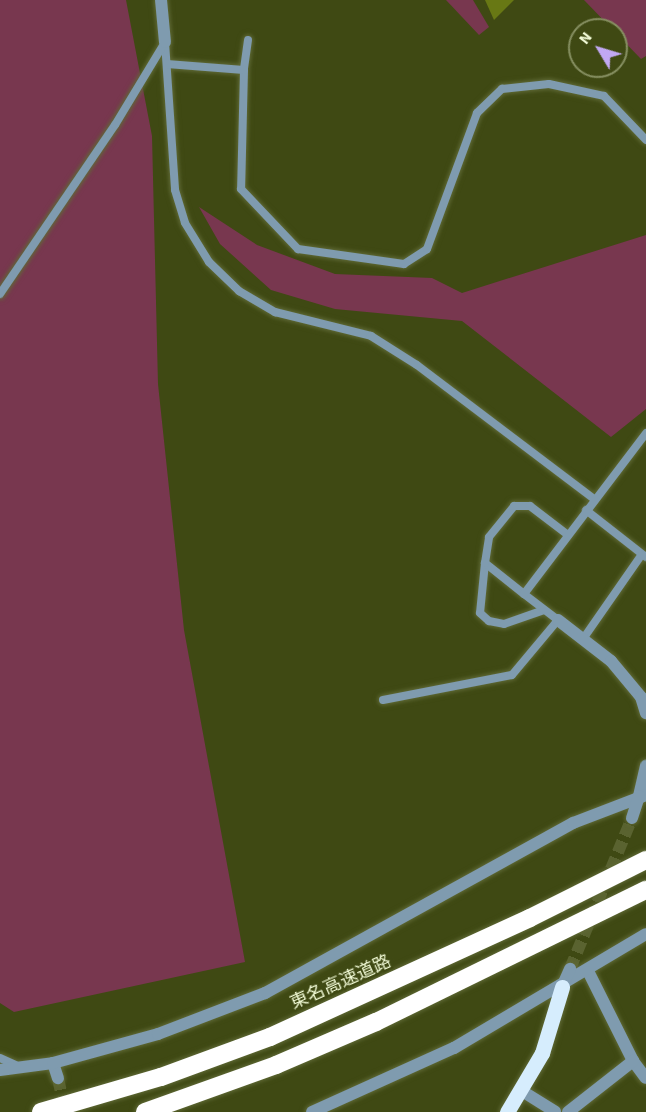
<!DOCTYPE html>
<meta charset="utf-8">
<style>
body{margin:0}
#map{position:relative;width:646px;height:1112px;overflow:hidden;background:#3f4913;font-family:"Source Sans 3","Noto Sans JP",sans-serif}
div>[style]{position:absolute}
.green>*{inset:0;background:#78374f}
.water>*{inset:0;background:#687814}
.minor-tunnel>*{height:12px;margin-top:-6px;transform-origin:0;background:repeating-linear-gradient(90deg,#5a6330 0 12px,transparent 0 18px)}
.roads{filter:drop-shadow(0 0 2px #5f6936) drop-shadow(0 0 2px #5f6936)}
.service>*{height:8px;margin:-4px;padding:0 4px;transform-origin:4px;border-radius:4px;background:#7f9baf}
.minor>*{height:12px;margin:-6px;padding:0 6px;transform-origin:6px;border-radius:6px;background:#7f9baf}
.tertiary>*{height:12px;margin:-6px;padding:0 6px;transform-origin:6px;border-radius:6px;background:#7f9baf}
.primary>*{height:15px;margin:-7.5px;padding:0 7.5px;transform-origin:7.5px;border-radius:7.5px;background:#d6edfd}
.motorway>*{height:18px;margin:-9px;padding:0 9px;transform-origin:9px;border-radius:9px;background:#fff}
span{translate:-50% -50%;white-space:nowrap;text-align:center;line-height:1.15;-webkit-text-stroke:4.5px #3f4913;paint-order:stroke}
.street-label{font-size:18px;color:#f0f9d5}
.north{position:absolute;left:568px;top:18px;width:60px;height:60px;box-sizing:border-box;background:#3f4913;border:2px solid #868f61;border-radius:50%;rotate:308deg;font-size:16px;font-weight:700;line-height:24px;text-align:center;color:#f0f9d5}
.north::after{content:'';display:block;margin:auto;width:21px;height:27px;background:#c1a8f3;clip-path:polygon(50% 0,100% 100%,50% 72%,0 100%)}
</style>
<div id="map">
<div class="green">
<div style="clip-path:polygon(0 0,126px 0,152px 136px,158px 384px,184px 630px,245px 962px,14px 1012px,0 1003px)"></div>
<div style="clip-path:polygon(446px 0,473px 0,489px 27px,479px 35px)"></div>
<div style="clip-path:polygon(584px 0,646px 0,646px 56px,641px 59px)"></div>
<div style="clip-path:polygon(199px 207px,257px 245px,335px 274px,432px 278px,462px 293px,646px 235px,646px 409px,611px 437px,462px 321px,335px 309px,271px 290px,220px 244px)"></div>
</div>
<div class="water">
<div style="clip-path:polygon(485px 0,514px 0,494px 20px)"></div>
</div>
<div class="minor-tunnel">
<div style="left:570px;top:969px;width:163px;rotate:-67.7deg"></div>
<div style="left:58px;top:1078px;width:35px;rotate:78deg"></div>
</div>
<div class="roads">
<div class="service">
<div style="left:248px;top:40px;width:30px;rotate:98deg"></div>
<div style="left:244px;top:70px;width:119px;rotate:91.4deg"></div>
<div style="left:241px;top:189px;width:83px;rotate:46.5deg"></div>
<div style="left:298px;top:249px;width:107px;rotate:8.1deg"></div>
<div style="left:404px;top:264px;width:27px;rotate:-33deg"></div>
<div style="left:427px;top:249px;width:145px;rotate:-69.8deg"></div>
<div style="left:477px;top:113px;width:35px;rotate:-44deg"></div>
<div style="left:502px;top:89px;width:47px;rotate:-6.1deg"></div>
<div style="left:549px;top:84px;width:56px;rotate:12.3deg"></div>
<div style="left:604px;top:96px;width:61px;rotate:46.3deg"></div>
<div style="left:165px;top:42px;width:148px;rotate:86.1deg"></div>
<div style="left:175px;top:190px;width:34px;rotate:73deg"></div>
<div style="left:185px;top:223px;width:46px;rotate:58.4deg"></div>
<div style="left:209px;top:262px;width:42px;rotate:44deg"></div>
<div style="left:239px;top:291px;width:42px;rotate:30.3deg"></div>
<div style="left:275px;top:312px;width:99px;rotate:14deg"></div>
<div style="left:371px;top:336px;width:54px;rotate:32.2deg"></div>
<div style="left:417px;top:365px;width:222px;rotate:37.1deg"></div>
<div style="left:167px;top:64px;width:77px;rotate:4.5deg"></div>
<div style="left:0;top:294px;width:204px;rotate:-55.8deg"></div>
<div style="left:115px;top:125px;width:97px;rotate:-58.9deg"></div>
<div style="left:586px;top:510px;width:76px;rotate:38.1deg"></div>
<div style="left:485px;top:563px;width:50px;rotate:95.7deg"></div>
<div style="left:480px;top:613px;width:12px;rotate:42deg"></div>
<div style="left:489px;top:621px;width:15px;rotate:11deg"></div>
<div style="left:504px;top:624px;width:42px;rotate:-19.3deg"></div>
<div style="left:524px;top:594px;width:50px;rotate:-141.5deg"></div>
<div style="left:485px;top:563px;width:26px;rotate:-81deg"></div>
<div style="left:489px;top:537px;width:40px;rotate:-51deg"></div>
<div style="left:514px;top:506px;width:16px"></div>
<div style="left:530px;top:506px;width:48px;rotate:37.3deg"></div>
<div style="left:583px;top:639px;width:103px;rotate:-55.2deg"></div>
<div style="left:383px;top:700px;width:131px;rotate:-11deg"></div>
<div style="left:512px;top:675px;width:72px;rotate:-50.1deg"></div>
<div style="left:558px;top:620px;width:43px;rotate:-142.6deg"></div>
<div style="left:524px;top:594px;width:202px;rotate:-52.8deg"></div>
<div style="left:0;top:1058px;width:17px;rotate:24deg"></div>
</div>
<div class="minor">
<div style="left:161px;top:0;width:42px;rotate:84.6deg"></div>
<div style="left:558px;top:620px;width:67px;rotate:37.7deg"></div>
<div style="left:611px;top:661px;width:47px;rotate:50.2deg"></div>
<div style="left:641px;top:697px;width:17px;rotate:73deg"></div>
<div style="left:639px;top:796px;width:31px;rotate:-77deg"></div>
<div style="left:588px;top:971px;width:101px;rotate:63.4deg"></div>
<div style="left:633px;top:1061px;width:21px;rotate:53deg"></div>
<div style="left:53px;top:1063px;width:16px;rotate:72deg"></div>
<div style="left:0;top:1070px;width:53px;rotate:-7.5deg"></div>
<div style="left:53px;top:1063px;width:109px;rotate:-15.4deg"></div>
<div style="left:158px;top:1034px;width:115px;rotate:-21deg"></div>
<div style="left:265px;top:993px;width:352px;rotate:-28.9deg"></div>
<div style="left:573px;top:823px;width:78px;rotate:-21deg"></div>
<div style="left:522px;top:1091px;width:39px;rotate:32deg"></div>
<div style="left:312px;top:1112px;width:156px;rotate:-24.3deg"></div>
<div style="left:454px;top:1048px;width:223px;rotate:-30.7deg"></div>
<div style="left:568px;top:1112px;width:83px;rotate:-38.1deg"></div>
</div>
<div class="tertiary">
<div style="left:632px;top:818px;width:23px;rotate:-72deg"></div>
<div style="left:562px;top:987px;width:20px;rotate:-66deg"></div>
</div>
<div class="primary">
<div style="left:507px;top:1112px;width:69px;rotate:-59.3deg"></div>
<div style="left:542px;top:1053px;width:69px;rotate:-73.1deg"></div>
</div>
<div class="motorway">
<div style="left:41px;top:1112px;width:125px;rotate:-16.3deg"></div>
<div style="left:161px;top:1077px;width:116px;rotate:-20.2deg"></div>
<div style="left:270px;top:1037px;width:286px;rotate:-24.6deg"></div>
<div style="left:530px;top:918px;width:130px;rotate:-26.6deg"></div>
<div style="left:145px;top:1112px;width:139px;rotate:-19.7deg"></div>
<div style="left:276px;top:1065px;width:109px;rotate:-23.3deg"></div>
<div style="left:376px;top:1022px;width:301px;rotate:-26.1deg"></div>
</div>
</div>
<div class="street-label">
<span style="left:341px;top:983px;rotate:-24deg">東名高速道路</span>
</div>
<div class="north">N</div>
</div>
